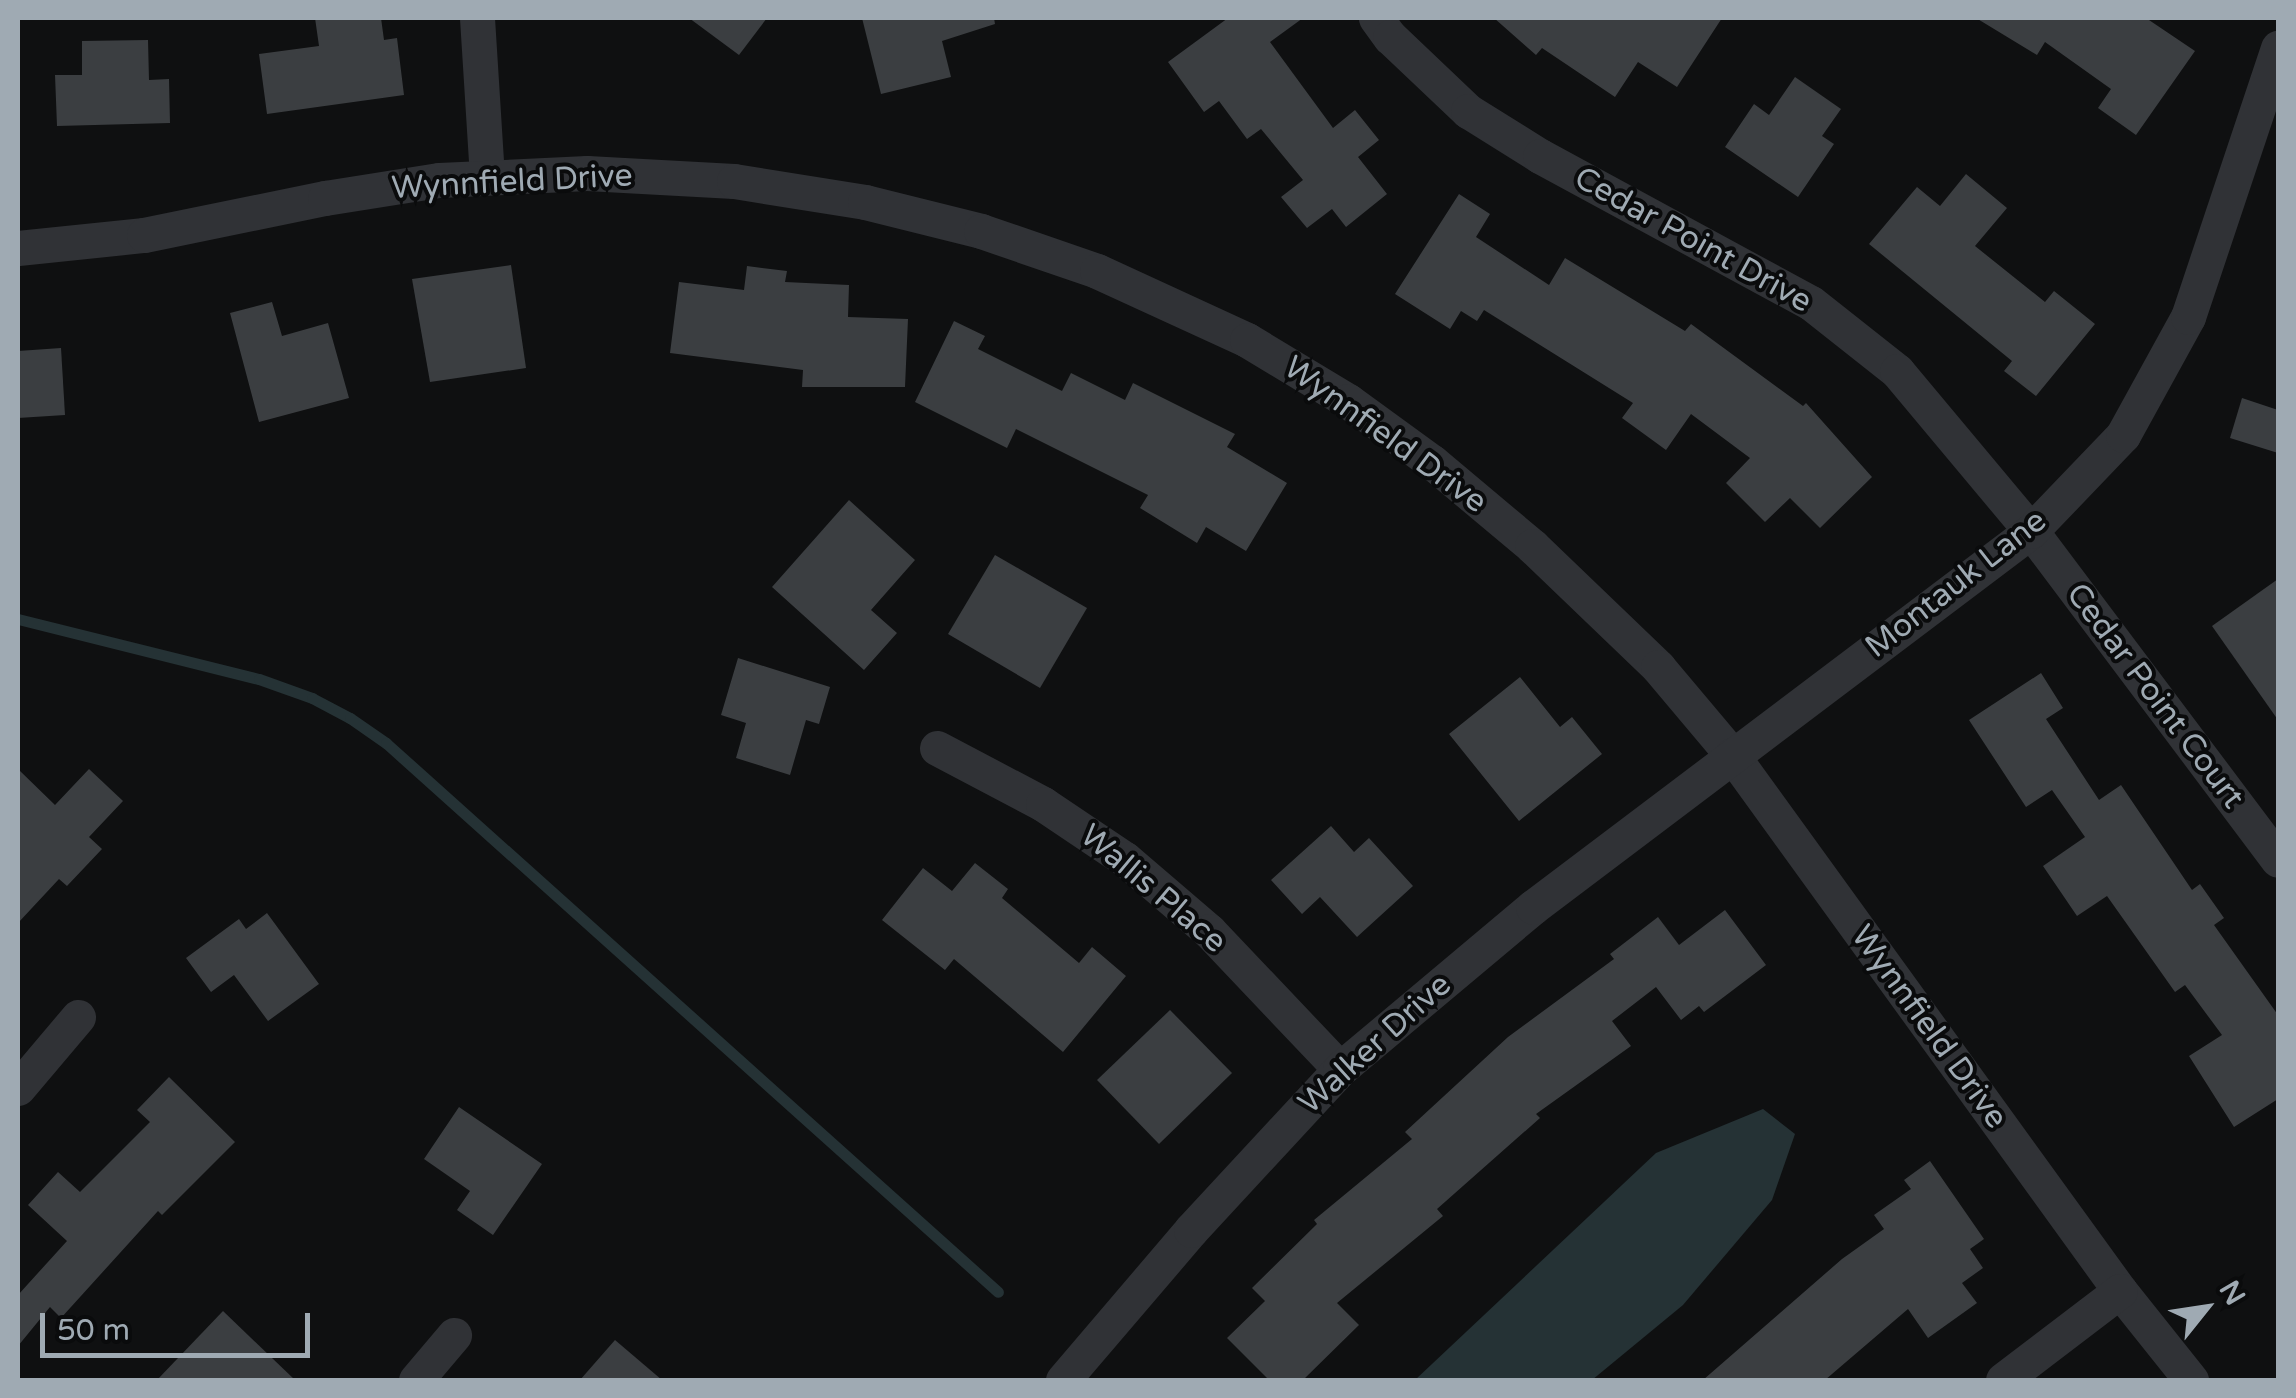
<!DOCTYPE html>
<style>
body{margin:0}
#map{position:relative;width:2296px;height:1398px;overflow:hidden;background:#0f1011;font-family:"Varela Round",sans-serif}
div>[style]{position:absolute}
.water>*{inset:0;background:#253235}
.stream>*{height:11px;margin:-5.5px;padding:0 5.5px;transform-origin:5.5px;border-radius:5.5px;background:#253235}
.building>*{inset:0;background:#3b3e41}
.minor>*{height:35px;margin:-17.5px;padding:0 17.5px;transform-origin:17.5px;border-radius:17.5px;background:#303236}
span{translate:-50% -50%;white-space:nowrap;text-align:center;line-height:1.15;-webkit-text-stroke:8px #0a0b0c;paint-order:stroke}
.street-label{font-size:32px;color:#9faab3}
.frame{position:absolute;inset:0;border:20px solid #9faab3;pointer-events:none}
.north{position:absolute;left:2156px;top:1258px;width:100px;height:100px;-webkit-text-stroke:8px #0a0b0c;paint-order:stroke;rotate:60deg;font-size:28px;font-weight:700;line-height:40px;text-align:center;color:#9faab3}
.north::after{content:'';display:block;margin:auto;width:35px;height:45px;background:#9faab3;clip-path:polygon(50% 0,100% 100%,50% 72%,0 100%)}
.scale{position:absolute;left:40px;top:1313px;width:270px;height:45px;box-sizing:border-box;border:5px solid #9faab3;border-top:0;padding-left:12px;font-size:30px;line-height:35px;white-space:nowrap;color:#9faab3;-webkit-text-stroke:8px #0a0b0c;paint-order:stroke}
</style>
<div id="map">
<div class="water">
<div style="clip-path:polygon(1763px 1109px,1795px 1134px,1772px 1200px,1683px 1305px,1592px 1380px,1415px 1380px,1656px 1153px)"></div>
</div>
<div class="stream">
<div style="left:18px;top:619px;width:248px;rotate:14deg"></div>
<div style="left:259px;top:679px;width:56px;rotate:19.7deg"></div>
<div style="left:312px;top:698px;width:43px;rotate:27.8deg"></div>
<div style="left:350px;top:718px;width:44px;rotate:34.8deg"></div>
<div style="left:386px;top:743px;width:822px;rotate:41.89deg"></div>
</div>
<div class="building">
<div style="clip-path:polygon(315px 18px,381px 18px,384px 40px,397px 38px,404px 95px,267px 114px,259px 54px,319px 46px)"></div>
<div style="clip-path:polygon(689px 18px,767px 18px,739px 55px)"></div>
<div style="clip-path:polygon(862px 18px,994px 18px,995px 24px,942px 41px,951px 77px,881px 94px)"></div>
<div style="clip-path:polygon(1228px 18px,1303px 18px,1270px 42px,1333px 128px,1355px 110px,1379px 140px,1358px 157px,1387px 194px,1346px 227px,1332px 209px,1307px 228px,1281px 197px,1303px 180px,1261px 129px,1247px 139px,1219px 101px,1204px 112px,1168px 62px)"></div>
<div style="clip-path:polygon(1494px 18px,1722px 18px,1677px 87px,1638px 62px,1615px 97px,1542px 48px,1536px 55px)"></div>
<div style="clip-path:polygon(1976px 18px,2146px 18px,2195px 51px,2136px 135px,2098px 108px,2111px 89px,2045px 42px,2037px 55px)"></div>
<div style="clip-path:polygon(148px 40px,149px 80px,169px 79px,170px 123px,57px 126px,55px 75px,82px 75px,82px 41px)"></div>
<div style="clip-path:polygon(1795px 77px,1841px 109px,1822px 136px,1834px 144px,1798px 197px,1725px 147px,1754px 104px,1769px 115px)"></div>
<div style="clip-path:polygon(1966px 174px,2007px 208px,1975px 246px,2045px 302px,2054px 291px,2095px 324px,2036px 396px,2004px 371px,2012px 361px,1869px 244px,1917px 187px,1940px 206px)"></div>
<div style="clip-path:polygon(1459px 194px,1490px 214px,1476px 237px,1549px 285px,1565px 258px,1685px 331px,1691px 324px,1803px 406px,1806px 403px,1872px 477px,1820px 528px,1790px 498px,1765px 522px,1726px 483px,1750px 458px,1691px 414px,1666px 450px,1622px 418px,1633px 403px,1484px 310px,1477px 321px,1461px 311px,1450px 329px,1395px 294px)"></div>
<div style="clip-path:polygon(511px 265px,526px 368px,430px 382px,412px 279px)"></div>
<div style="clip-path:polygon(747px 266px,787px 271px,785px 282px,849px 285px,848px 317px,908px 319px,905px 387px,802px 387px,803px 370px,670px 353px,679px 282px,744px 290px)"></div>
<div style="clip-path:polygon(272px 302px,282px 336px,328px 323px,349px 398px,259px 422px,230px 313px)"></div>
<div style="clip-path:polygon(954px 321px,985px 336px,978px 349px,1062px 391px,1071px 373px,1125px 400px,1133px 383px,1235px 434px,1227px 447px,1287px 483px,1246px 551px,1206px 527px,1197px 543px,1140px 508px,1148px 495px,1016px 429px,1007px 448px,915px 402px)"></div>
<div style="clip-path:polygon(61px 348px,65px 415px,18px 418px,18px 351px)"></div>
<div style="clip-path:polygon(2242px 398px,2278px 410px,2278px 453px,2230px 438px)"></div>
<div style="clip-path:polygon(849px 500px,915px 560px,871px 610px,897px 633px,864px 670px,772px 587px)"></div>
<div style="clip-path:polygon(995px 555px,1087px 608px,1040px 688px,948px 634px)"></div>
<div style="clip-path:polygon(2278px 579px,2278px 720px,2212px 626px)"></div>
<div style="clip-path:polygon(738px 658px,830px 687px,819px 724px,806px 720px,790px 775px,736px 758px,746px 723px,721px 715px)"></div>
<div style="clip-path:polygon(2041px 673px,2063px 708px,2046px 719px,2099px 800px,2121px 785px,2192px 890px,2200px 884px,2224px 918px,2214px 925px,2278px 1015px,2278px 1099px,2234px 1127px,2189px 1056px,2222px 1035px,2185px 985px,2175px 992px,2107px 896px,2077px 916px,2043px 866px,2085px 837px,2052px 790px,2026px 807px,1969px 720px)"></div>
<div style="clip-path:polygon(1520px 677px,1560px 727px,1572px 717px,1602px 754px,1519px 821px,1449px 734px)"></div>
<div style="clip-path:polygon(18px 769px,55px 805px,89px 769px,123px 801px,89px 837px,102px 849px,67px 886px,59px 879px,18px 923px)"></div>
<div style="clip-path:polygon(1331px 826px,1354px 852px,1369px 838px,1413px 886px,1357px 937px,1320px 897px,1302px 914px,1271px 880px)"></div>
<div style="clip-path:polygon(975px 863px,1008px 889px,1002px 898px,1079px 963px,1092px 947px,1126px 976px,1063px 1052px,954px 959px,945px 970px,882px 920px,923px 868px,952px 891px)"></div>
<div style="clip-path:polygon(1725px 910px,1766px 965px,1704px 1012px,1699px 1006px,1681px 1020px,1656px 987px,1612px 1021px,1631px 1046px,1536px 1114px,1540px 1118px,1437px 1209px,1443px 1216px,1337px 1303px,1359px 1325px,1303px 1380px,1269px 1380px,1227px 1338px,1265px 1301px,1252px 1288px,1317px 1224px,1314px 1220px,1412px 1139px,1405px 1132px,1508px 1037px,1614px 959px,1610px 954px,1658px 917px,1679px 945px)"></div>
<div style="clip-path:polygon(267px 913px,319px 984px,268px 1021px,234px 975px,211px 992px,186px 958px,239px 919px,246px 929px)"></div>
<div style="clip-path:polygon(1170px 1010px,1232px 1073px,1159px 1144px,1097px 1080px)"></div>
<div style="clip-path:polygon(169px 1077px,235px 1142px,162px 1215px,158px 1211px,61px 1318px,50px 1307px,18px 1346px,18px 1295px,67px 1241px,28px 1205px,58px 1172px,80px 1192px,150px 1122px,137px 1110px)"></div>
<div style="clip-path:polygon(459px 1107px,542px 1164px,493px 1235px,457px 1210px,470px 1191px,424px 1159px)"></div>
<div style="clip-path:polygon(1930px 1161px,1984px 1239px,1970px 1249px,1983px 1268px,1962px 1283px,1977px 1303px,1928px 1338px,1908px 1309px,1825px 1380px,1703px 1380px,1842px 1259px,1884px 1229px,1874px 1215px,1911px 1189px,1904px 1180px)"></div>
<div style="clip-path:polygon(223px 1311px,295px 1380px,157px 1380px)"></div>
<div style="clip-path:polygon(615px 1340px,662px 1380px,580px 1380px)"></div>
</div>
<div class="minor">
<div style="left:477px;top:18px;width:158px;rotate:86.4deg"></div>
<div style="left:1376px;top:18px;width:24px;rotate:54deg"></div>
<div style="left:1390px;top:37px;width:108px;rotate:43.5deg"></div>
<div style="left:1468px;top:111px;width:85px;rotate:32deg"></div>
<div style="left:1540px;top:156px;width:308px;rotate:28.5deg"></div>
<div style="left:1811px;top:303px;width:110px;rotate:38.3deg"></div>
<div style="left:1897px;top:371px;width:209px;rotate:50.1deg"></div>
<div style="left:2031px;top:531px;width:411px;rotate:53.1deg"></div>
<div style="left:18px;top:248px;width:127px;rotate:-5.9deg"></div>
<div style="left:144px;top:235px;width:185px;rotate:-11.6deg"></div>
<div style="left:325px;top:198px;width:115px;rotate:-9deg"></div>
<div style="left:439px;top:180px;width:148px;rotate:-2.7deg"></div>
<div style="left:587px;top:173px;width:147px;rotate:3.1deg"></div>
<div style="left:734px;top:181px;width:133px;rotate:9.1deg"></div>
<div style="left:865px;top:202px;width:120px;rotate:14deg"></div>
<div style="left:981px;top:231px;width:123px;rotate:19deg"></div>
<div style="left:1097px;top:271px;width:165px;rotate:24.7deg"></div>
<div style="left:1247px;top:340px;width:118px;rotate:31.1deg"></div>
<div style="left:1348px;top:401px;width:104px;rotate:36deg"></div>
<div style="left:1432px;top:462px;width:131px;rotate:40deg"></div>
<div style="left:1532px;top:546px;width:175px;rotate:43.8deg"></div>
<div style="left:1658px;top:667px;width:115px;rotate:49.9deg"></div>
<div style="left:1732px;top:755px;width:662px;rotate:54.1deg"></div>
<div style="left:2120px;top:1291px;width:114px;rotate:51.4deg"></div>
<div style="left:937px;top:748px;width:120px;rotate:27.8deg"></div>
<div style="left:1043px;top:804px;width:99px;rotate:33.9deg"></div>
<div style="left:1125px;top:859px;width:111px;rotate:40.6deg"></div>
<div style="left:1209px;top:931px;width:190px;rotate:46.5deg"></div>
<div style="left:18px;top:1088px;width:93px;rotate:-49.8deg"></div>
<div style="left:416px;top:1380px;width:59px;rotate:-49.8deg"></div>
<div style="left:1063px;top:1380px;width:197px;rotate:-49.5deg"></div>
<div style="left:1191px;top:1230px;width:219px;rotate:-47.2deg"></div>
<div style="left:1340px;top:1069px;width:252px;rotate:-40deg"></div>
<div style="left:1533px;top:907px;width:624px;rotate:-37.05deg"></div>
<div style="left:2031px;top:531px;width:133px;rotate:-46.2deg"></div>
<div style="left:2123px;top:435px;width:135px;rotate:-61.2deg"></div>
<div style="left:2188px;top:317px;width:284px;rotate:-71.5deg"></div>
<div style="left:2003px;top:1380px;width:147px;rotate:-37.3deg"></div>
</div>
<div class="street-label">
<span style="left:512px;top:182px;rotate:-3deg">Wynnfield Drive</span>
<span style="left:1693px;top:240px;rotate:29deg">Cedar Point Drive</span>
<span style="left:1385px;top:435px;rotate:36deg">Wynnfield Drive</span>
<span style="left:1956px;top:584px;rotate:-38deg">Montauk Lane</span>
<span style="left:2155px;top:696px;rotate:53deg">Cedar Point Court</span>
<span style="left:1153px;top:889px;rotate:40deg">Wallis Place</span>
<span style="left:1929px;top:1027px;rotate:54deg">Wynnfield Drive</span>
<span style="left:1375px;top:1044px;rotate:-42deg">Walker Drive</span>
</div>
<div class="frame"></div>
<div class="north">N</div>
<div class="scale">50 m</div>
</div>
